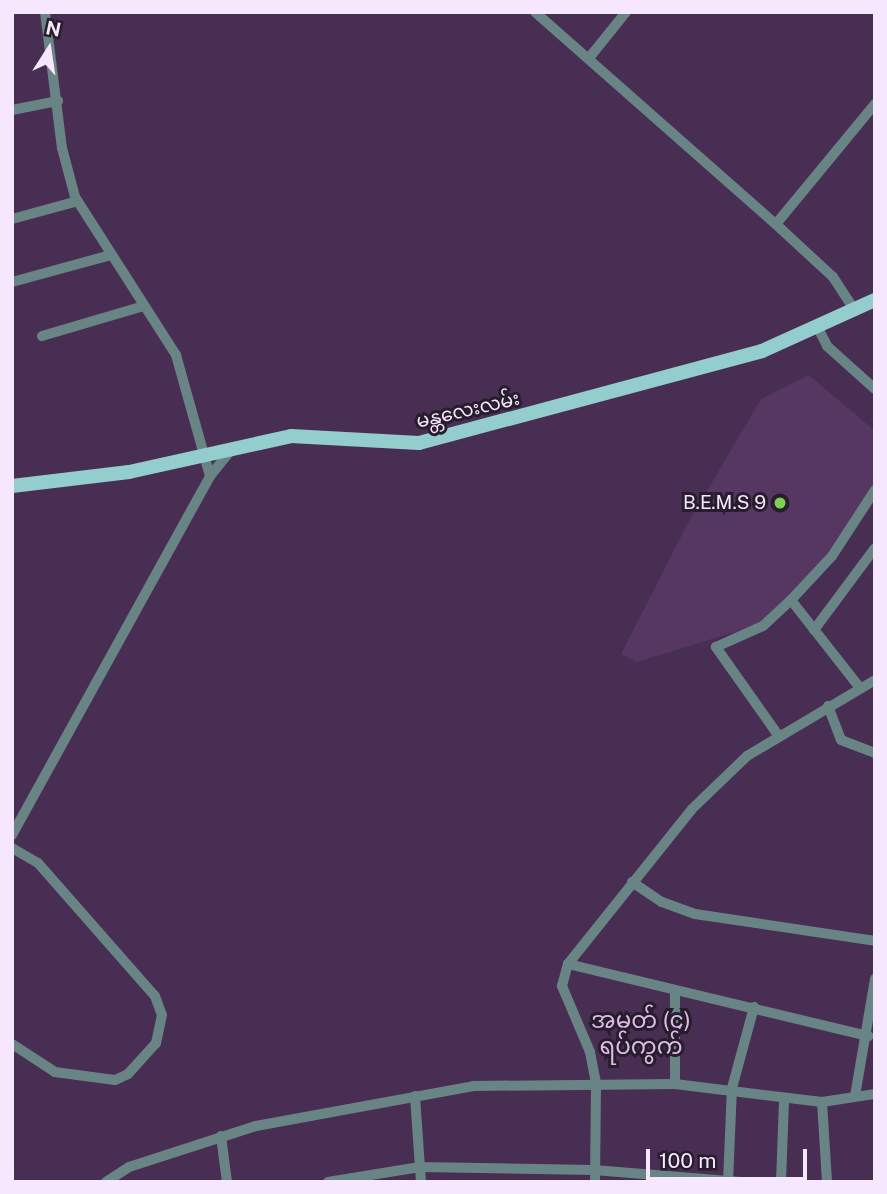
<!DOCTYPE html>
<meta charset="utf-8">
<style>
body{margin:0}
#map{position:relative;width:887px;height:1194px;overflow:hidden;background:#492e53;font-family:"Public Sans","Noto Sans Myanmar",sans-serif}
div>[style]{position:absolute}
.built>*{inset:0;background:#553761}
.minor>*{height:10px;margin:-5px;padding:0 5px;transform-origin:5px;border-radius:5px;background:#698484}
.major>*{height:14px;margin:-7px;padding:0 7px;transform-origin:7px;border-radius:7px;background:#93cdcd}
.dots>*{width:19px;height:19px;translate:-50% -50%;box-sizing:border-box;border:4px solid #281d2d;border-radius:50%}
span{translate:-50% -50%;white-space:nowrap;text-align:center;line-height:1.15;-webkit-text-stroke:6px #281d2d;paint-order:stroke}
.street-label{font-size:19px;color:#f7e7fe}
.poi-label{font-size:19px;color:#f7e7fe}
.right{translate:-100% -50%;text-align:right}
.quarter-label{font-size:23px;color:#dbbbe7}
.frame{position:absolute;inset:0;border:14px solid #f7e7fe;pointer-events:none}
.north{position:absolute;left:14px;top:14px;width:70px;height:70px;-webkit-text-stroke:5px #281d2d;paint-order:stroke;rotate:12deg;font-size:19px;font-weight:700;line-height:28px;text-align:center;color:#f7e7fe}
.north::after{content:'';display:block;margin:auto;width:24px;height:32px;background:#f7e7fe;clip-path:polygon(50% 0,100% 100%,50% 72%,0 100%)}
.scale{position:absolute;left:646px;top:1149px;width:161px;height:32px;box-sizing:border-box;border:4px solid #f7e7fe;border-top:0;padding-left:9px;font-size:21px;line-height:24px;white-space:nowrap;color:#f7e7fe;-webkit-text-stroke:5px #281d2d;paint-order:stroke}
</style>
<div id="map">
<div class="built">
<div style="clip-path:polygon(809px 375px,875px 431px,875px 482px,822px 561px,761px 624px,637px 662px,621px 654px,687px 525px,761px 399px)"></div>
</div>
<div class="minor">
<div style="left:45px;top:12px;width:137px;rotate:82.9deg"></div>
<div style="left:62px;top:148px;width:51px;rotate:75.1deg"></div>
<div style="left:75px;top:197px;width:188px;rotate:57.4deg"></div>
<div style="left:176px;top:355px;width:126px;rotate:74.3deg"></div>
<div style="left:535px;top:12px;width:328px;rotate:41.4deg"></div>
<div style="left:781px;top:229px;width:71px;rotate:42.7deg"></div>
<div style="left:833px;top:277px;width:40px;rotate:57.1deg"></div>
<div style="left:589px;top:58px;width:59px;rotate:-51.2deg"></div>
<div style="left:12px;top:110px;width:47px;rotate:-11.1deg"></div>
<div style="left:12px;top:219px;width:68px;rotate:-15.3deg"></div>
<div style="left:776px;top:224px;width:156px;rotate:-50.5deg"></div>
<div style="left:12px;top:282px;width:103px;rotate:-15.3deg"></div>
<div style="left:818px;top:328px;width:20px;rotate:63deg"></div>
<div style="left:827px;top:346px;width:64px;rotate:41.9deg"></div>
<div style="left:42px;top:336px;width:106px;rotate:-16.4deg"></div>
<div style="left:791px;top:600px;width:112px;rotate:51.9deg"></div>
<div style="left:814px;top:630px;width:102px;rotate:-53.4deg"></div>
<div style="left:828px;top:706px;width:36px;rotate:69deg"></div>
<div style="left:841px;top:740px;width:36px;rotate:21deg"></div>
<div style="left:778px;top:735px;width:108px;rotate:-125.2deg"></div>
<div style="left:716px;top:647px;width:51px;rotate:-24.1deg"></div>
<div style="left:763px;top:626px;width:38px;rotate:-43deg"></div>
<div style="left:791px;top:600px;width:60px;rotate:-47deg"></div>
<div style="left:832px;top:556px;width:79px;rotate:-56.9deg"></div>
<div style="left:12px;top:835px;width:410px;rotate:-61.1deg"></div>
<div style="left:210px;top:476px;width:35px;rotate:-51deg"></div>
<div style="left:12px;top:848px;width:30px;rotate:30deg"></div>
<div style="left:38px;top:863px;width:177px;rotate:48.7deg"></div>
<div style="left:155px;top:996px;width:20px;rotate:70deg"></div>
<div style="left:162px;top:1015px;width:29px;rotate:102deg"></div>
<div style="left:156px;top:1043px;width:42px;rotate:132.1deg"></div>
<div style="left:128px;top:1074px;width:14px;rotate:155deg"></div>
<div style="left:115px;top:1080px;width:61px;rotate:-172.4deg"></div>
<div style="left:55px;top:1072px;width:51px;rotate:-146.9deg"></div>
<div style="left:632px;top:882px;width:36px;rotate:34deg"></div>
<div style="left:662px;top:902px;width:35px;rotate:20deg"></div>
<div style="left:695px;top:914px;width:182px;rotate:8.5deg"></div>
<div style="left:568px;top:964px;width:309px;rotate:13.5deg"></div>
<div style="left:675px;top:1084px;width:94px;rotate:-90deg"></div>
<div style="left:415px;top:1096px;width:86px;rotate:86deg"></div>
<div style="left:855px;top:1096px;width:119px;rotate:-80.3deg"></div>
<div style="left:822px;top:1102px;width:80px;rotate:86.4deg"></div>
<div style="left:221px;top:1136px;width:46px;rotate:82.6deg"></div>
<div style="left:106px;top:1182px;width:27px;rotate:-33deg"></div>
<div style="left:129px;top:1167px;width:133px;rotate:-17.9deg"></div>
<div style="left:256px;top:1126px;width:221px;rotate:-10.4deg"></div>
<div style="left:473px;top:1086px;width:202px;rotate:-0.6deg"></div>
<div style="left:675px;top:1084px;width:148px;rotate:7deg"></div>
<div style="left:822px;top:1102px;width:54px;rotate:-8.6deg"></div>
<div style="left:328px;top:1182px;width:93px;rotate:-9.3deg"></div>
<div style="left:420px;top:1167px;width:174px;rotate:1deg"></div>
<div style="left:594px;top:1170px;width:147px;rotate:4.7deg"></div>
<div style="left:595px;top:1182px;width:99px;rotate:-89.4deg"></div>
<div style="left:596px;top:1083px;width:32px;rotate:-101deg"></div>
<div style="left:590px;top:1052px;width:72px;rotate:-113deg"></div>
<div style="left:562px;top:986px;width:23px;rotate:-75deg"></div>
<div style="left:568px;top:964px;width:198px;rotate:-51.3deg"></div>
<div style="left:692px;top:809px;width:76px;rotate:-43.9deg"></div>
<div style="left:747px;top:756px;width:149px;rotate:-30.7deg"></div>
<div style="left:728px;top:1182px;width:94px;rotate:-87.6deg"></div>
<div style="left:732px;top:1088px;width:84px;rotate:-74.8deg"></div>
<div style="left:781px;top:1182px;width:82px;rotate:-87.9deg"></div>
</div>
<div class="major">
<div style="left:12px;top:486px;width:118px;rotate:-6.8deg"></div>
<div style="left:129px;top:472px;width:166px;rotate:-12.5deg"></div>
<div style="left:291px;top:436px;width:128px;rotate:3.1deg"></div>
<div style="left:419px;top:443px;width:355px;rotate:-15deg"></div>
<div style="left:762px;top:351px;width:124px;rotate:-24.3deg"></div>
</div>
<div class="dots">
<div style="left:780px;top:503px;background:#7ed053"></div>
</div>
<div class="street-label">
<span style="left:468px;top:410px;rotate:-13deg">မန္တလေးလမ်း</span>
</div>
<div class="poi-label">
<span class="right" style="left:766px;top:503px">B.E.M.S 9</span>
</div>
<div class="quarter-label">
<span style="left:641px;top:1033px">အမှတ် (၄)<br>ရပ်ကွက်</span>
</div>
<div class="frame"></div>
<div class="north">N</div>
<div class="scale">100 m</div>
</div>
